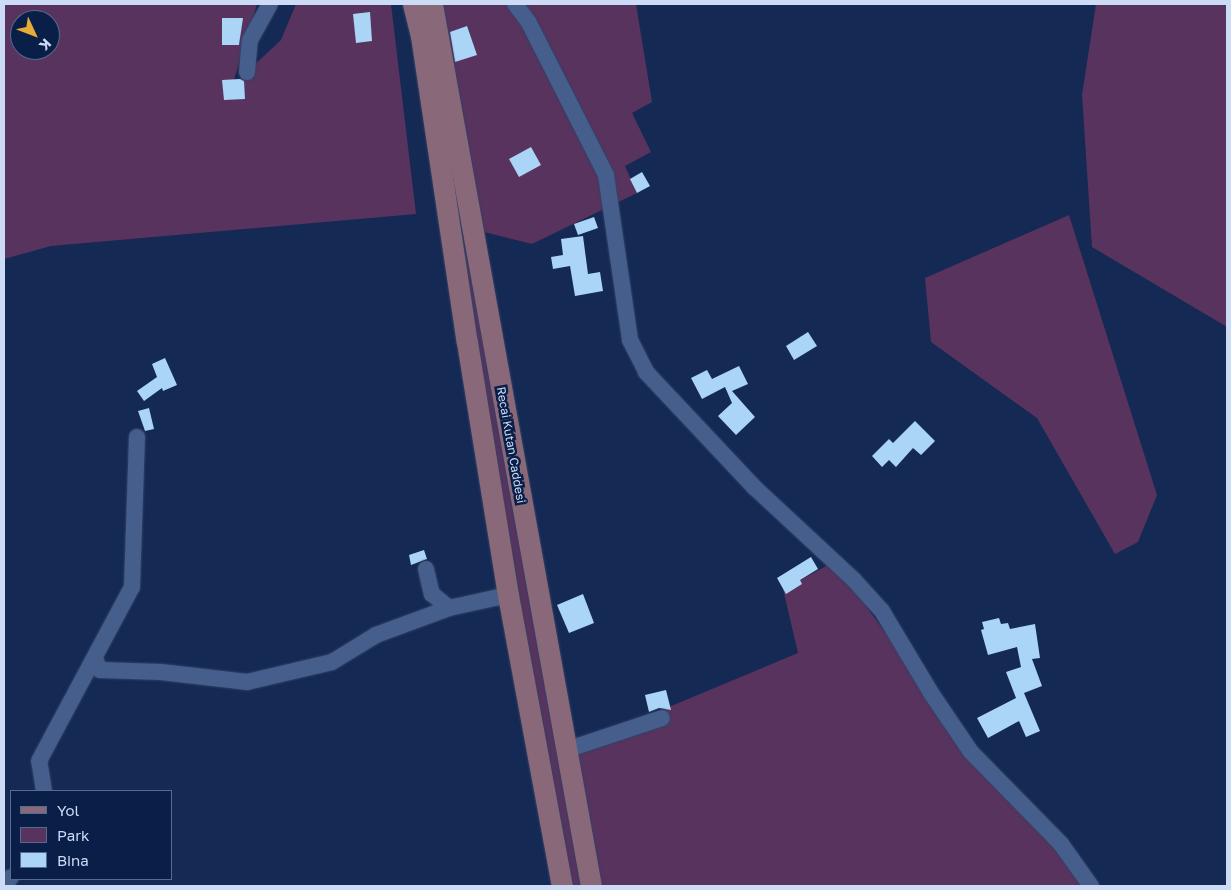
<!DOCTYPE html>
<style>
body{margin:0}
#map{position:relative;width:1231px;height:890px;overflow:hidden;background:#142953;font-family:"Golos Text",sans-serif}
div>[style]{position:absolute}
.green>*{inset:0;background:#58335e}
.building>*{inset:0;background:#abd5f7}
.roads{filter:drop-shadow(0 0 1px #324165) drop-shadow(0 0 1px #324165)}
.minor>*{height:16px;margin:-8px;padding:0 8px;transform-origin:8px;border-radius:8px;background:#455e8c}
.major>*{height:21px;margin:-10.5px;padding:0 10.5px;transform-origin:10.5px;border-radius:10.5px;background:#896879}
span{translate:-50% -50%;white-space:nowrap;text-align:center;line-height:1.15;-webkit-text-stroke:5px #0a1f48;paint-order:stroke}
.street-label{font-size:12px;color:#ccdbf6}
.frame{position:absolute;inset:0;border:5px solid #ccdbf6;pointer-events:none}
.legend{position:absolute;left:10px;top:790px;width:162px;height:90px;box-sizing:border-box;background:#0a1f48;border:1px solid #586a8e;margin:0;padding:6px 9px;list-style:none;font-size:15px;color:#ccdbf6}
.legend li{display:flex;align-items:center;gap:10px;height:25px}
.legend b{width:25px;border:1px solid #586a8e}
.north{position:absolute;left:10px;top:10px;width:50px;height:50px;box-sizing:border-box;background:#0a1f48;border:1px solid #586a8e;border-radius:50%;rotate:133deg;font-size:14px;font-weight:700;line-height:20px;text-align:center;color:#ccdbf6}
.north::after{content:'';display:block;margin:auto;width:18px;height:22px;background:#e5ad35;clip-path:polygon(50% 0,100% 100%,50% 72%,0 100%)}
</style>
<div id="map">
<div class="green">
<div style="clip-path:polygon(evenodd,4px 4px,257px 4px,232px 86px,281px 40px,296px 4px,391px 4px,416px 214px,51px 246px,4px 259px,4px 4px,20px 20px,50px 20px,50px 50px,20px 50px,20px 20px)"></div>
<div style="clip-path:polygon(429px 4px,636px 4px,652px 102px,632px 113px,651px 152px,625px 166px,637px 193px,532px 244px,472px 229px)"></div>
<div style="clip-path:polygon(1096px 4px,1227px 4px,1227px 327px,1092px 247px,1082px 95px)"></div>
<div style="clip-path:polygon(454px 163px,582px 886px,572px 886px,501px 497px,445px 164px)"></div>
<div style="clip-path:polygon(1069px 215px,1157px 495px,1138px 542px,1115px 554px,1037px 418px,931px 342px,925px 278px)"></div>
<div style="clip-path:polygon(834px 562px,951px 723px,1088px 886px,591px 886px,566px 750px,798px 653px,783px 589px)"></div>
</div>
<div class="building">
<div style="clip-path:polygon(370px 12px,372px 41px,356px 43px,353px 14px)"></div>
<div style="clip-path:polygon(222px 18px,243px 18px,239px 45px,222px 45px)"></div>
<div style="clip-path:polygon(467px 26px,477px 55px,455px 62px,450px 32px)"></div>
<div style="clip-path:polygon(240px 79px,244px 81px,245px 99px,224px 100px,222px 80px)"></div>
<div style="clip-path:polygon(531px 147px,541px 165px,519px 177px,509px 159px)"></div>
<div style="clip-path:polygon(642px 172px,650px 186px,637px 193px,630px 179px)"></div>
<div style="clip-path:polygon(594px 217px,598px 228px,578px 235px,574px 224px)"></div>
<div style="clip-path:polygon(583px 236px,588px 274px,600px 272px,603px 291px,575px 296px,570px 266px,553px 269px,551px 257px,563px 255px,561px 239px)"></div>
<div style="clip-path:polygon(808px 332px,817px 346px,794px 360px,786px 346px)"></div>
<div style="clip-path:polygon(165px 358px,177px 385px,163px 391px,162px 388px,144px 401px,137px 391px,157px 377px,152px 364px)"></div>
<div style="clip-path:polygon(739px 366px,748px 384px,732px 391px,755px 417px,736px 435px,718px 416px,732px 403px,725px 387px,702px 399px,691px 378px,707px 370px,712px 379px)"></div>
<div style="clip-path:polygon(149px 408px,154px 429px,145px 431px,138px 411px)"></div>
<div style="clip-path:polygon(915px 421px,935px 441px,921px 455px,913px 448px,896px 467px,889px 460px,882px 467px,872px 456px,889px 439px,893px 443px)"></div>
<div style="clip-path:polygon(424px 550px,427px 559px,411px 565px,409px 555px)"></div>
<div style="clip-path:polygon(811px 557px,818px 569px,800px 580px,802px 584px,786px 594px,777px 578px)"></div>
<div style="clip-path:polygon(583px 594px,594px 623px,569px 633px,557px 605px)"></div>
<div style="clip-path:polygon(999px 618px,1001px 624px,1008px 623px,1010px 629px,1035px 624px,1040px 658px,1032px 659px,1042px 686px,1024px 693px,1040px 731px,1026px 737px,1019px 721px,988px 738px,977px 718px,1016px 698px,1006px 672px,1021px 667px,1017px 647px,988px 655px,981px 630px,984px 629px,982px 622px)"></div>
<div style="clip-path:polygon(666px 690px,671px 710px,659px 708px,649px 712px,645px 695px)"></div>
</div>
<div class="roads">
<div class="minor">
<div style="left:515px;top:4px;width:21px;rotate:53deg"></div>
<div style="left:528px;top:21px;width:173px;rotate:63.1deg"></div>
<div style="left:606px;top:175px;width:167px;rotate:81.7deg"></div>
<div style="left:630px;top:340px;width:36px;rotate:63deg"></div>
<div style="left:646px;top:372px;width:158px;rotate:46.8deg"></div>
<div style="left:754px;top:487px;width:137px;rotate:42.9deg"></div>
<div style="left:854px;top:580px;width:42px;rotate:47.9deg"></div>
<div style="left:882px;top:611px;width:96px;rotate:59.1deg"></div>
<div style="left:931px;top:693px;width:71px;rotate:55.9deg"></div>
<div style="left:971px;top:752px;width:129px;rotate:45.6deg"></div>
<div style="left:1061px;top:844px;width:52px;rotate:54.5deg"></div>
<div style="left:247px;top:72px;width:32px;rotate:-85deg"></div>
<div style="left:250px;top:40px;width:41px;rotate:-60.9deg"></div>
<div style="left:426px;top:569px;width:26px;rotate:77deg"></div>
<div style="left:432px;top:594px;width:22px;rotate:39deg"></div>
<div style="left:449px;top:608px;width:60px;rotate:-12.4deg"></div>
<div style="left:95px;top:659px;width:12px;rotate:66deg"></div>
<div style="left:100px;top:670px;width:61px;rotate:1.9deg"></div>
<div style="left:161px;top:672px;width:87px;rotate:6.6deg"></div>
<div style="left:247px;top:682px;width:87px;rotate:-13.2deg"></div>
<div style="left:332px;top:662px;width:52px;rotate:-31.5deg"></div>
<div style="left:376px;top:635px;width:78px;rotate:-20.3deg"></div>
<div style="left:566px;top:750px;width:101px;rotate:-18.4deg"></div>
<div style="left:44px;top:791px;width:30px;rotate:-99deg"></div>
<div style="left:39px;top:761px;width:197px;rotate:-61.9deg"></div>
<div style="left:132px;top:587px;width:150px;rotate:-88.1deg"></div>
<div style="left:4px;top:886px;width:11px;rotate:-52deg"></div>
</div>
<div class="major">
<div style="left:413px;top:4px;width:33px;rotate:76deg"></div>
<div style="left:421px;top:36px;width:309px;rotate:81.5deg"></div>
<div style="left:467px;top:342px;width:256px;rotate:80.8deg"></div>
<div style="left:508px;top:595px;width:296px;rotate:79.5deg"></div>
<div style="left:432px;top:4px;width:896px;rotate:79.78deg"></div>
</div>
</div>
<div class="street-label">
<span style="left:511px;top:445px;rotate:80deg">Recai Kutan Caddesi</span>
</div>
<div class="frame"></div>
<ul class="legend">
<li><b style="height:6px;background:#896879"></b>Yol</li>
<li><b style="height:14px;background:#58335e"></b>Park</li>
<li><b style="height:14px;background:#abd5f7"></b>Bina</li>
</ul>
<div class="north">K</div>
</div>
